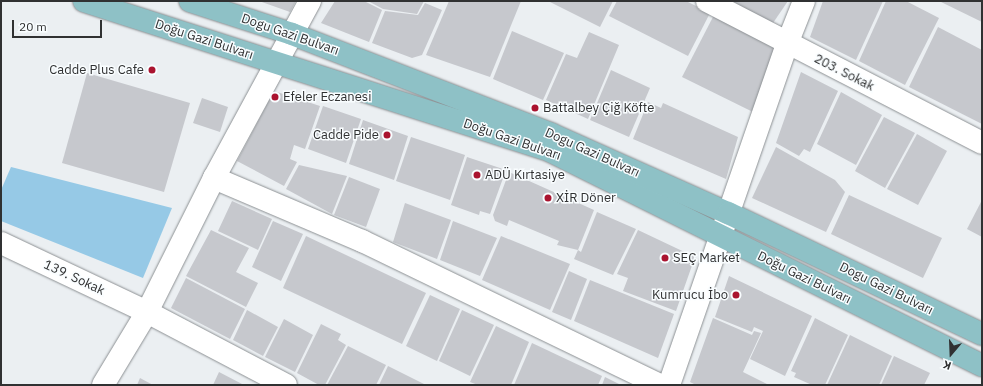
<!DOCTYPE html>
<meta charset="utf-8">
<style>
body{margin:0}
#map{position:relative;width:983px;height:386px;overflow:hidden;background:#ebeff2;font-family:"IBM Plex Sans",sans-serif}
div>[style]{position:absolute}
.green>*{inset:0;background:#96c9e6}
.building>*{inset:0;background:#c6c8cd}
.roads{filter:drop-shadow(0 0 1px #8c9093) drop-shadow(0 0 1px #8c9093)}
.street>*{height:22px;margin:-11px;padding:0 11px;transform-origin:11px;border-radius:11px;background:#fff}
.primary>*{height:22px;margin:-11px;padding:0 11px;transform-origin:11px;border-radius:11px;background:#8ec1c6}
.dots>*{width:11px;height:11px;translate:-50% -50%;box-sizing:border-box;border:2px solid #f9fdff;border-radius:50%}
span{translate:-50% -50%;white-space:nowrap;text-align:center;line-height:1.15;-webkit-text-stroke:3px #f9fdff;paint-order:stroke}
.street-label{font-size:13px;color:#303132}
.poi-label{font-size:13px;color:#303132}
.right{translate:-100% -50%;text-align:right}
.left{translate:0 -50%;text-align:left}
.frame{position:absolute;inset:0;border:2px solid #303132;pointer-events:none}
.north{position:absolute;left:931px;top:334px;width:40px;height:40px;-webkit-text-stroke:3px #f9fdff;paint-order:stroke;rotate:199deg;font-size:11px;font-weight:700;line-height:16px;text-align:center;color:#303132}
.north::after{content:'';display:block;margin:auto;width:14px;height:18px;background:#303132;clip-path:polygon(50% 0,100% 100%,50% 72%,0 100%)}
.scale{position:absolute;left:12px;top:20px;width:90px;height:18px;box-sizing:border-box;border:2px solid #303132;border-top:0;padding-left:5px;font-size:12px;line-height:14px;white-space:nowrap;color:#303132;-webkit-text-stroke:3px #f9fdff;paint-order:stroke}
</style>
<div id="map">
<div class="green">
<div style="clip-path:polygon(11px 167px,172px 208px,143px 278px,1px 221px,1px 190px)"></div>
</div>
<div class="building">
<div style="clip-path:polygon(259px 1px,296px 1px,290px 12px)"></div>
<div style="clip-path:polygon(335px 1px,364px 1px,382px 10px,369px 42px,321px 23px)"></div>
<div style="clip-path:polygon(368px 1px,424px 1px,417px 14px,383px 9px)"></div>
<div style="clip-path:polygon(449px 1px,521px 1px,490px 77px,426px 55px)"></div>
<div style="clip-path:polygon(548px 1px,613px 1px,600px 27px)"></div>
<div style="clip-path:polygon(617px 1px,686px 1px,710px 13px,688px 56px,609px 16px)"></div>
<div style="clip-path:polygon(731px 1px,788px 1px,773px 23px)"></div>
<div style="clip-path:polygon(823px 1px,883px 1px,856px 60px,810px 37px)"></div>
<div style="clip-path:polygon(886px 1px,906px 1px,939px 18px,905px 85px,859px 61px)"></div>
<div style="clip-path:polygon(939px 1px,982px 1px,982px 22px)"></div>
<div style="clip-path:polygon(425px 3px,442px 10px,422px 55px,412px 58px,372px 43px,385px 11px,418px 15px)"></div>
<div style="clip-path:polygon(714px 15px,778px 48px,755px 113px,682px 77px)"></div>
<div style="clip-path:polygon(938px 27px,982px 50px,982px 124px,909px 87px)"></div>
<div style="clip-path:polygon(512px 31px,564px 53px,543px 100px,493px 79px)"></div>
<div style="clip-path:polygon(589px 32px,619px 45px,588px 119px,546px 100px,566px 54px,577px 58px)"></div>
<div style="clip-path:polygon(611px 70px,650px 88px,629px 137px,590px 120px)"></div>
<div style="clip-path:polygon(801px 72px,838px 91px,810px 152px,804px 149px,799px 156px,776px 143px)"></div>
<div style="clip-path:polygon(87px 73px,190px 103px,164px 192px,62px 163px)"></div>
<div style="clip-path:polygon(274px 91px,320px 106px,305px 149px,294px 145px,290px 159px,297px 162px,284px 186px,237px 161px)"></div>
<div style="clip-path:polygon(841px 92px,882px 115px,856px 165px,817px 144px)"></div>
<div style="clip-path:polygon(202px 98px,228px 107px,220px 132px,193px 123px)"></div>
<div style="clip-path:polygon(648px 102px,661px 108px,663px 103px,738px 137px,726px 179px,633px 139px)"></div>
<div style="clip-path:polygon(323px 106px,361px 119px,346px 163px,308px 149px)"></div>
<div style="clip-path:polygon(884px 117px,915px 133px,885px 188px,855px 171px)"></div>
<div style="clip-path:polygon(363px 120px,408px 136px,394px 180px,349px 164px)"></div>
<div style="clip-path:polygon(917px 134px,947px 151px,918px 205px,887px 189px)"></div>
<div style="clip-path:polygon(411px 137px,465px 155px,450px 200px,396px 181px)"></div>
<div style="clip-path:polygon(776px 147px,835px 180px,845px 192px,826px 232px,752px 198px)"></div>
<div style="clip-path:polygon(467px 157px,506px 170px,490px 214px,480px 211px,479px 215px,451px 205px)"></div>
<div style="clip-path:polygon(299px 165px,347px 176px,332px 214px,286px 189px)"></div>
<div style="clip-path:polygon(509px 172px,594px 210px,578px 250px,581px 252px,597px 212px,636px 229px,613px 275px,574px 259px,578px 250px,557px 245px,559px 241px,509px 220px,507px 226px,495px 221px,493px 215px)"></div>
<div style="clip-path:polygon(349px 177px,380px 189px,366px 227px,334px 215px)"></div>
<div style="clip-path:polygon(849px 195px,942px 238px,923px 278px,831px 234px)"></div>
<div style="clip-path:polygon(982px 200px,982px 237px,967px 229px)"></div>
<div style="clip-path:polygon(232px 201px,272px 219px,258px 250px,218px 231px)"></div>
<div style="clip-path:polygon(405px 203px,451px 220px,437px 259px,393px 242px)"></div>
<div style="clip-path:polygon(273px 221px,303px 234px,281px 281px,252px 267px)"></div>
<div style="clip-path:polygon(453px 221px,497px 238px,480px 276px,440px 260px)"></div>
<div style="clip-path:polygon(211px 230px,249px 248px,236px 272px,258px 283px,246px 307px,186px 276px)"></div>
<div style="clip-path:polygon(638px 230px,695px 257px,676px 311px,623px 291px,628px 278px,617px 274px)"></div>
<div style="clip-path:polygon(306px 236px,426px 293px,402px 344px,283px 288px)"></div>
<div style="clip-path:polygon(501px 236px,570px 264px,550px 310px,482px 280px)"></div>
<div style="clip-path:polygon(569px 271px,587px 279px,571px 320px,552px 312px)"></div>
<div style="clip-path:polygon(729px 276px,812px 316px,785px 376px,750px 359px,763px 331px,754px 327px,752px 332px,715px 317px)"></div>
<div style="clip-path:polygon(186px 278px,245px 309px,230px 339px,171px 308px)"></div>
<div style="clip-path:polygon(590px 280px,674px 314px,658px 358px,574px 321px)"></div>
<div style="clip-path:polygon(430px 295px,460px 309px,437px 361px,406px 346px)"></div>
<div style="clip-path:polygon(247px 310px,278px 327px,263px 356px,233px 340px)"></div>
<div style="clip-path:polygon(462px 310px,494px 325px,470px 376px,439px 361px)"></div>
<div style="clip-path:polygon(713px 318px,752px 335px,754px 331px,761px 333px,743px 372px,769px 385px,696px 385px,690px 382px)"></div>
<div style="clip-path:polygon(815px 318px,848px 335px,825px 385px,812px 385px,794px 377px,796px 373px,791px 371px)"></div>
<div style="clip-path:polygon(284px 319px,313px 335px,295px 372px,265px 357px)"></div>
<div style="clip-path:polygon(321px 324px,341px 334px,338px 340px,346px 345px,325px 385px,319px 385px,297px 373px)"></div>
<div style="clip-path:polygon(496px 326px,529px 342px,511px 385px,478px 385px,470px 382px)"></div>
<div style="clip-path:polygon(850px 335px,892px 356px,879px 385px,827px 385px)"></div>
<div style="clip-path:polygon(532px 343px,602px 376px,598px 385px,514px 385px)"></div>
<div style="clip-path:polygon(348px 346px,386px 365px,376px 385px,327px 385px)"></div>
<div style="clip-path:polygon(894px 356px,930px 373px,924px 385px,881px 385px)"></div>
<div style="clip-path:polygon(388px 366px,426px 385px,379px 385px)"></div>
<div style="clip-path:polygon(219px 372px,244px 385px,213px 385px)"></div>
<div style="clip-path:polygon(605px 377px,621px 385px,602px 385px)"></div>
<div style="clip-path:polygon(140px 378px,153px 385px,137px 385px)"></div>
</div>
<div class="roads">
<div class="street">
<div style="left:707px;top:1px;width:309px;rotate:27.3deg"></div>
<div style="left:214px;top:178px;width:161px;rotate:23.1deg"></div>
<div style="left:362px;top:241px;width:331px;rotate:25.8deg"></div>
<div style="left:1px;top:243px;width:161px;rotate:25.3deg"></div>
<div style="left:147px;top:312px;width:157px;rotate:27.7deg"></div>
<div style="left:103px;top:385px;width:85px;rotate:-58.9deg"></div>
<div style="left:147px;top:312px;width:150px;rotate:-63.4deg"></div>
<div style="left:214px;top:178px;width:201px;rotate:-61.5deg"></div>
<div style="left:669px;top:385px;width:361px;rotate:-70.9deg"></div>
<div style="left:787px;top:44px;width:46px;rotate:-68.4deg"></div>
</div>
<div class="primary">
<div style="left:84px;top:1px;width:490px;rotate:17.8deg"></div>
<div style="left:550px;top:151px;width:482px;rotate:26.4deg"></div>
<div style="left:190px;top:1px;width:107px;rotate:17.9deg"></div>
<div style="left:292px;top:34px;width:278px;rotate:21.1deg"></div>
<div style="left:551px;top:134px;width:194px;rotate:24.1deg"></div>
<div style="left:728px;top:213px;width:281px;rotate:25.5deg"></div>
</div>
</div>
<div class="dots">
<div style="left:152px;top:70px;background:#aa132f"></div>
<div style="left:275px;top:97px;background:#aa132f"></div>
<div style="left:535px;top:108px;background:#aa132f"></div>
<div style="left:387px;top:135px;background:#aa132f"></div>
<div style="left:477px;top:175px;background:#aa132f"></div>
<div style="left:548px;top:198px;background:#aa132f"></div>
<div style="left:665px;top:258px;background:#aa132f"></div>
<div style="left:736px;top:295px;background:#aa132f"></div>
</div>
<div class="street-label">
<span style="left:290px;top:35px;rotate:19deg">Dogu Gazi Bulvarı</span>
<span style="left:204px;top:40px;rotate:18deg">Doğu Gazi Bulvarı</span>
<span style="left:844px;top:73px;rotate:27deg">203. Sokak</span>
<span style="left:512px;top:140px;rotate:19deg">Doğu Gazi Bulvarı</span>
<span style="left:592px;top:153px;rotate:24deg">Dogu Gazi Bulvarı</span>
<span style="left:74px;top:278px;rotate:25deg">139. Sokak</span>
<span style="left:804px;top:278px;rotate:26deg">Doğu Gazi Bulvarı</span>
<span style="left:886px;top:289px;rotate:26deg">Dogu Gazi Bulvarı</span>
</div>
<div class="poi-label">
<span class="right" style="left:144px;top:70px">Cadde Plus Cafe</span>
<span class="left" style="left:283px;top:97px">Efeler Eczanesi</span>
<span class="left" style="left:543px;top:108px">Battalbey Çiğ Köfte</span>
<span class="right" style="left:379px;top:135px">Cadde Pide</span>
<span class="left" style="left:485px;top:175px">ADÜ Kırtasiye</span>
<span class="left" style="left:556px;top:198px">XİR Döner</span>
<span class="left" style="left:673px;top:258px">SEÇ Market</span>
<span class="right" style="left:728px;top:295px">Kumrucu İbo</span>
</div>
<div class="frame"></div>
<div class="north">K</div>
<div class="scale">20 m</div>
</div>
